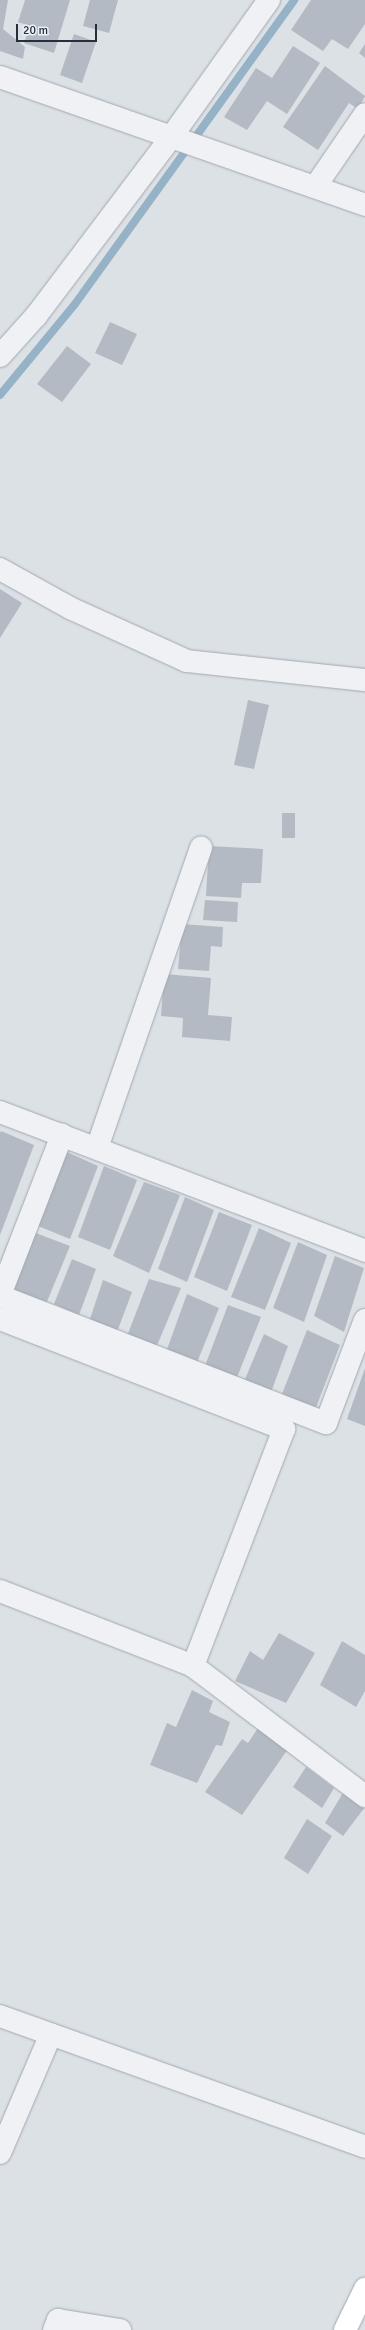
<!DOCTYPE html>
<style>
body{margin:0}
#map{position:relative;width:365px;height:2330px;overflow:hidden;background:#dce1e6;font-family:Signika,sans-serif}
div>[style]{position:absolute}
.stream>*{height:8px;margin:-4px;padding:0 4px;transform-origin:4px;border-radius:4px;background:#96b2c7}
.building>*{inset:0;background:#b3bac3}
.roads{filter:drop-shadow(0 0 1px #a2a8b0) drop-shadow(0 0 1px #a2a8b0)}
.minor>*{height:22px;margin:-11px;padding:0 11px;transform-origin:11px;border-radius:11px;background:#eff1f5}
.tertiary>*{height:22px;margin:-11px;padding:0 11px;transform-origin:11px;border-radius:11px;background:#eff1f5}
.primary>*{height:22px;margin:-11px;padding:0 11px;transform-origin:11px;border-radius:11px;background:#fff}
span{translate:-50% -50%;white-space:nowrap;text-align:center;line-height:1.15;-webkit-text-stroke:3px #ebf0f4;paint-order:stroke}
.scale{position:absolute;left:16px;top:24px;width:81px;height:18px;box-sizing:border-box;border:2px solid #26303d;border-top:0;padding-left:5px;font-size:12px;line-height:14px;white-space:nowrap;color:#26303d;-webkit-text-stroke:3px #ebf0f4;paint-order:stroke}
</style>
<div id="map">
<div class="stream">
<div style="left:0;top:395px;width:118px;rotate:-50.5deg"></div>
<div style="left:75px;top:304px;width:375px;rotate:-54.2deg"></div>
</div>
<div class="building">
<div style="clip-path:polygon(0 0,8px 0,3px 29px,25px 47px,23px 59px,0 51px)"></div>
<div style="clip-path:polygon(25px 0,70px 0,54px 53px,24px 43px,30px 26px,18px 22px)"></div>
<div style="clip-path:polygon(90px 0,118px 0,109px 33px,83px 26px)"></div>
<div style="clip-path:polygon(311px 0,365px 0,365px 24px,348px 49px,332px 39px,323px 51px,291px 30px)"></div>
<div style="clip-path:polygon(74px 34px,96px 42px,82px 83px,60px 75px)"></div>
<div style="clip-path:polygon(365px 44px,365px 58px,359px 53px)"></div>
<div style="clip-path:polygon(293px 46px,320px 63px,287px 114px,267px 101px,247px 130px,224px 117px,256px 68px,272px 78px)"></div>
<div style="clip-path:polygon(325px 66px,365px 96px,358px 109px,349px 103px,318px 150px,283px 127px)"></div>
<div style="clip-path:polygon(110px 322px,137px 334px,122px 365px,95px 353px)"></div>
<div style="clip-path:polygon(67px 346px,91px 364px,62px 402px,37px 384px)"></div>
<div style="clip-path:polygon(0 589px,22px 603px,0 638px)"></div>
<div style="clip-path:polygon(248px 700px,269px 705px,254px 769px,234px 765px)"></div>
<div style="clip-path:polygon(282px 813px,295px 813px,295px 838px,282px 838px)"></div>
<div style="clip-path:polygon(209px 846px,263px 849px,261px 883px,242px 883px,241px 898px,206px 896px)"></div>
<div style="clip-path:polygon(205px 900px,238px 902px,237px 922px,203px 920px)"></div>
<div style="clip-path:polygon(182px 924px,223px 927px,222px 947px,211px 946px,209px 971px,178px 969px)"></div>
<div style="clip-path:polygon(164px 974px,211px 978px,208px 1015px,232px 1017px,230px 1041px,182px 1037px,183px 1018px,161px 1016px)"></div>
<div style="clip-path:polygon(1px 1131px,34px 1145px,0 1235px,0 1133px)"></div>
<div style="clip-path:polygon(67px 1152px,98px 1166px,70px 1239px,38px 1226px)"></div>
<div style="clip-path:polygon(104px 1166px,137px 1180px,110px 1250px,78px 1237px)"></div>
<div style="clip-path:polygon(144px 1182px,180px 1195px,149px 1273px,113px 1256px)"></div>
<div style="clip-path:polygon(185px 1197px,214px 1210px,187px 1282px,158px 1269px)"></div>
<div style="clip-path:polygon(219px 1212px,252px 1225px,227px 1291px,194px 1277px)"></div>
<div style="clip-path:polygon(259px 1228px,291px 1243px,265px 1310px,231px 1297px)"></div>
<div style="clip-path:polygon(33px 1232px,70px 1246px,46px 1304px,12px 1289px)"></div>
<div style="clip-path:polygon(298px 1242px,327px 1255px,304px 1322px,273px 1308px)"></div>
<div style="clip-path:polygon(335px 1256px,364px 1268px,344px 1332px,314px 1316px)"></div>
<div style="clip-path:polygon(72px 1259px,96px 1269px,79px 1315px,54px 1304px)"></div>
<div style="clip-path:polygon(149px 1279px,181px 1288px,156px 1348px,127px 1336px)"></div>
<div style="clip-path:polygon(103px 1280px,132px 1292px,117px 1332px,90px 1319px)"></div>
<div style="clip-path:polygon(187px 1294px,219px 1308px,196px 1365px,166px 1352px)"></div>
<div style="clip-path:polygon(228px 1305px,261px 1317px,236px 1380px,205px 1366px)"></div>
<div style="clip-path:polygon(307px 1330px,340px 1345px,315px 1410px,282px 1394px)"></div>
<div style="clip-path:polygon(264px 1334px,288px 1346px,270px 1395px,243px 1384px)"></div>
<div style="clip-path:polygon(365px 1368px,365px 1426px,347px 1419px)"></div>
<div style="clip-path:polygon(279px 1633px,315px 1653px,286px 1703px,235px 1681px,250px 1651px,263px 1660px)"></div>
<div style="clip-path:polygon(342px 1641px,365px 1655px,365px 1691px,356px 1707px,320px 1685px)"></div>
<div style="clip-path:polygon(192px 1690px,213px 1701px,209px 1712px,230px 1722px,222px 1746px,216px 1745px,197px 1783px,150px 1765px,167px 1723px,176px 1727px)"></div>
<div style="clip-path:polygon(260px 1725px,288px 1749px,242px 1815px,205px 1792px,242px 1739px,248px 1743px)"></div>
<div style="clip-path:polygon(306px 1767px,334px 1788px,322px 1808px,293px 1787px)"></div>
<div style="clip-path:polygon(344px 1791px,365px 1807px,343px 1836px,325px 1823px)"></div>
<div style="clip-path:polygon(307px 1819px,332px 1836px,308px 1874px,284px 1858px)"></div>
</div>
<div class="roads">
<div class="minor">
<div style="left:0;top:77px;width:387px;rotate:19.3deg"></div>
<div style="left:315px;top:187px;width:88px;rotate:-55.6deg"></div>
<div style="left:0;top:356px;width:54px;rotate:-48deg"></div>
<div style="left:36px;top:316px;width:226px;rotate:-52.9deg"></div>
<div style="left:172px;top:136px;width:167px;rotate:-54.5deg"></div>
<div style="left:0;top:569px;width:80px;rotate:29.1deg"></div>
<div style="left:70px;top:608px;width:128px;rotate:24.4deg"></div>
<div style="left:187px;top:661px;width:179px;rotate:6.1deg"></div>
<div style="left:0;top:1112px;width:391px;rotate:20.8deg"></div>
<div style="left:97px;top:1148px;width:318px;rotate:-70.9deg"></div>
<div style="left:0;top:1295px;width:172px;rotate:-68.8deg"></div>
<div style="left:0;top:1296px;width:350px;rotate:21.3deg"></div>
<div style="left:326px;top:1423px;width:110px;rotate:-69.3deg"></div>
<div style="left:0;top:1319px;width:305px;rotate:21.2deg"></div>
<div style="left:284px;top:1429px;width:254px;rotate:111deg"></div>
<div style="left:0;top:1591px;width:207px;rotate:21.2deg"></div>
<div style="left:193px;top:1666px;width:216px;rotate:37.1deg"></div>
<div style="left:0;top:2153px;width:129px;rotate:-66.8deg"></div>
<div style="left:54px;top:2330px;width:11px;rotate:-68deg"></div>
<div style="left:58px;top:2320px;width:63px;rotate:9.2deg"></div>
</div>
<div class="tertiary">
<div style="left:0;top:2016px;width:388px;rotate:19.7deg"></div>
</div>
<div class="primary">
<div style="left:345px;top:2330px;width:46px;rotate:-64deg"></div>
</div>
</div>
<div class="scale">20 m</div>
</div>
